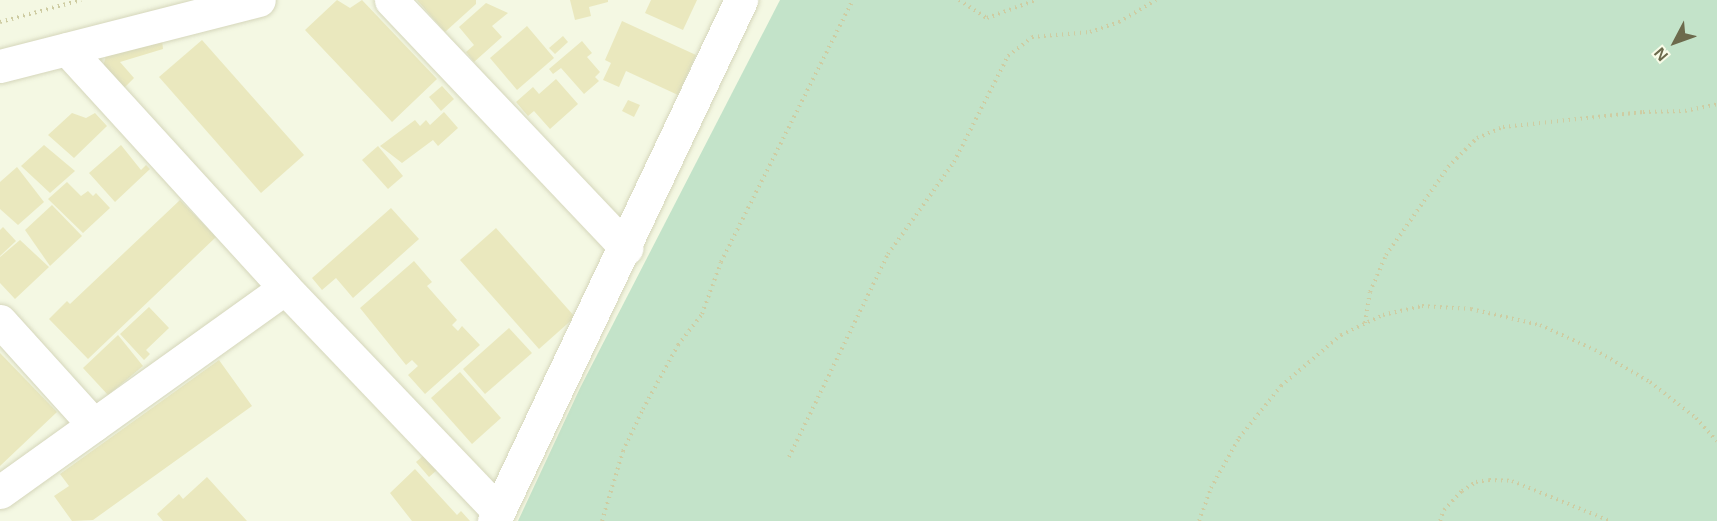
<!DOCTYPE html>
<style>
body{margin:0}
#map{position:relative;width:1717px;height:521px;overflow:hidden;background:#f4f8e3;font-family:Helvetica,sans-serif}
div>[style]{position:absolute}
.green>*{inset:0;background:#c3e3c9}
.building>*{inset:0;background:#eae8be}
.path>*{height:4px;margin-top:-2px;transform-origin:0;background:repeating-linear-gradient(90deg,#cecca2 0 1.5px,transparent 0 6px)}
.roads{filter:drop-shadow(0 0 2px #d5d6bb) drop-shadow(0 0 2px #d5d6bb)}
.minor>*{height:33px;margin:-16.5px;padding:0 16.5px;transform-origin:16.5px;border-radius:16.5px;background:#fff}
span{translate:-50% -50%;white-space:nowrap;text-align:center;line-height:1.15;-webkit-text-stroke:4.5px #f8fce8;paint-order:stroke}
.north{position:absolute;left:1645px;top:12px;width:60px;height:60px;-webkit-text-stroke:4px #f8fce8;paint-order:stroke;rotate:229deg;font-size:16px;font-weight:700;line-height:24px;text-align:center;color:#6c6a4c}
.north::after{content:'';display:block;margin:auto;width:21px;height:27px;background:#6c6a4c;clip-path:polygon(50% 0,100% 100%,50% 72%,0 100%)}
</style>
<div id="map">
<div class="green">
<div style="clip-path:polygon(780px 0,1717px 0,1717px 521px,518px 521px,580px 388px)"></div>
</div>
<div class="building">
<div style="clip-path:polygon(337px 0,350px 8px,362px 0,437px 79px,392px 122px,305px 30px)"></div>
<div style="clip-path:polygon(417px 0,476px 0,476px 4px,445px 32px)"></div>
<div style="clip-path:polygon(570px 0,608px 0,608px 2px,589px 7px,591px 16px,575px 20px)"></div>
<div style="clip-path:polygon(651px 0,697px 0,683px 30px,645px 13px)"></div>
<div style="clip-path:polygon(486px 3px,508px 13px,492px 26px,502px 37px,474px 62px,466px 52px,474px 45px,459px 27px)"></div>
<div style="clip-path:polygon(622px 21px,696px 55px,678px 95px,626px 71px,619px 87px,603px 80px,611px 63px,605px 60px)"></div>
<div style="clip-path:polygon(527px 26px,554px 58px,517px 90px,490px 58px)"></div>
<div style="clip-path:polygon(563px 36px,568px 42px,555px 54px,549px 48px)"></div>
<div style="clip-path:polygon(162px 40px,163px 49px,120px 62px,134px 78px,123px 89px,103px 67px,106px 55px)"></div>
<div style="clip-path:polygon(202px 40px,304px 155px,261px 193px,159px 77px)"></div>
<div style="clip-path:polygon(582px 41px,592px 53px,587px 57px,600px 72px,595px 77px,599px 81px,584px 94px,561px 68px,553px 74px,549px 69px)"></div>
<div style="clip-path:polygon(556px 79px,578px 104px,550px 129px,534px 111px,528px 116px,516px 102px,533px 87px,539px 94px)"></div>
<div style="clip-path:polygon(442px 86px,454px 99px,441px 111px,429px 97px)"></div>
<div style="clip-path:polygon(628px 100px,640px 105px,634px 117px,622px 111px)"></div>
<div style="clip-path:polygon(444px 112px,458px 128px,438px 146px,433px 140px,402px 163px,380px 146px,415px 120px,420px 126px,426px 120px,430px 125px)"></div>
<div style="clip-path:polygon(72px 113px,86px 118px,95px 113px,107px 126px,74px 158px,48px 135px)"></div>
<div style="clip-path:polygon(44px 145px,75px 171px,50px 193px,21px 166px)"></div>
<div style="clip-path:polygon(121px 145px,141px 170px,146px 165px,150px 169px,115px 202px,89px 173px)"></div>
<div style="clip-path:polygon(378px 146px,403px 176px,388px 189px,362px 160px)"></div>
<div style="clip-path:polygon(17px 167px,44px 202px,18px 225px,0 209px,0 182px)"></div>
<div style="clip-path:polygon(67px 182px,81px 196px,88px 191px,93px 196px,96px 193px,110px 208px,83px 233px,48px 199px)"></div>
<div style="clip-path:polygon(180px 200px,216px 237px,88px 359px,49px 319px,67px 301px,70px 304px)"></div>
<div style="clip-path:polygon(52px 205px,82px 236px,50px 266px,25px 230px)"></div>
<div style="clip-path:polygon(391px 208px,419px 239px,353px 298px,336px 278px,322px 290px,312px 278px)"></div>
<div style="clip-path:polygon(3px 227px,16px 241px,0 256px,0 230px)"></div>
<div style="clip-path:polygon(496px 228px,575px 317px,539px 349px,460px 260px)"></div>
<div style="clip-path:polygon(20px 240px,49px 267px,15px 299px,0 283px,0 257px)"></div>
<div style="clip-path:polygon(414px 261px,432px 282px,427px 286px,457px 320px,452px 325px,458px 331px,462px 326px,480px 345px,425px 394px,408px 375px,418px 366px,412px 360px,406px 365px,360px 308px)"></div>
<div style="clip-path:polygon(149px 307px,169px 328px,146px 350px,150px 354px,144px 360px,120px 334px)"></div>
<div style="clip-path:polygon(509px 328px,532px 353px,485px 394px,463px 369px)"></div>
<div style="clip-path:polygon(118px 335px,143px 366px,108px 395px,83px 368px)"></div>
<div style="clip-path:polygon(0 353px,57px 412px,0 466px)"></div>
<div style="clip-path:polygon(219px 360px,252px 406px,93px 520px,72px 521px,54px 496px,69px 486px,60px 474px)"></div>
<div style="clip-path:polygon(460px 372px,501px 418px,472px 444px,431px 398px)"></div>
<div style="clip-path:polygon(424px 455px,437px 470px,429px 477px,416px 462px)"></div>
<div style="clip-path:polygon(415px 469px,457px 515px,461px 511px,470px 521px,412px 521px,390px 493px)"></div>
<div style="clip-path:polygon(207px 477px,247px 521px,163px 521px,157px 514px,179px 494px,183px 499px)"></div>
</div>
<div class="path">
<div style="left:959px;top:0;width:33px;rotate:33deg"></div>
<div style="left:987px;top:18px;width:52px;rotate:-20.2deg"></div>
<div style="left:0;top:22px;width:84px;rotate:-15.2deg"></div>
<div style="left:1365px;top:323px;width:31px;rotate:-81deg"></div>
<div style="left:1370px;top:292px;width:40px;rotate:-66.6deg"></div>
<div style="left:1386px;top:255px;width:108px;rotate:-54.8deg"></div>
<div style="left:1448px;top:167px;width:41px;rotate:-45deg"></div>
<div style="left:1477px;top:138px;width:28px;rotate:-23deg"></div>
<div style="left:1503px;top:127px;width:141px;rotate:-6.1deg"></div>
<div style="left:1643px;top:112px;width:42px;rotate:-1.4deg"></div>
<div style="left:1685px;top:111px;width:33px;rotate:-12deg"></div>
<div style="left:789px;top:457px;width:226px;rotate:-64deg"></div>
<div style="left:888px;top:254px;width:113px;rotate:-54.3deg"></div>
<div style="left:954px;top:162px;width:119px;rotate:-63deg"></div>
<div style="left:1008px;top:56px;width:31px;rotate:-38deg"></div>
<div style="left:1032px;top:37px;width:58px;rotate:-4.9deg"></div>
<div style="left:1090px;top:32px;width:31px;rotate:-19deg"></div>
<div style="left:1119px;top:22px;width:43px;rotate:-30.7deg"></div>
<div style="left:602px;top:521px;width:73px;rotate:-73.3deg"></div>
<div style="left:623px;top:451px;width:47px;rotate:-64.5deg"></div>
<div style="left:643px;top:409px;width:73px;rotate:-61.3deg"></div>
<div style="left:678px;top:345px;width:39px;rotate:-52deg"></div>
<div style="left:702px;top:314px;width:55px;rotate:-69.9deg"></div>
<div style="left:721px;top:262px;width:293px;rotate:-63.3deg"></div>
<div style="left:1199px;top:521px;width:35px;rotate:-70deg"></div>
<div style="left:1211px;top:488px;width:57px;rotate:-60.8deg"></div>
<div style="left:1239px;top:438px;width:67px;rotate:-51.1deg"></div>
<div style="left:1281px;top:386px;width:79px;rotate:-40.4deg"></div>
<div style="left:1341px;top:335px;width:47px;rotate:-25.5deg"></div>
<div style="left:1383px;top:315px;width:40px;rotate:-13deg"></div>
<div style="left:1422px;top:306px;width:49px;rotate:3.5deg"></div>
<div style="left:1471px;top:309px;width:71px;rotate:13.1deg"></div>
<div style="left:1540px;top:325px;width:60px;rotate:24.4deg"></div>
<div style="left:1595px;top:350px;width:64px;rotate:30.2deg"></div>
<div style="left:1650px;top:382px;width:58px;rotate:38deg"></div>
<div style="left:1696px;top:418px;width:31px;rotate:48deg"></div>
<div style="left:1440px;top:521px;width:12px;rotate:-70deg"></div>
<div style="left:1444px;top:510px;width:26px;rotate:-47deg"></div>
<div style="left:1462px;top:491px;width:17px;rotate:-33deg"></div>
<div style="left:1476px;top:482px;width:13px;rotate:-9deg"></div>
<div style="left:1489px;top:480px;width:23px;rotate:2deg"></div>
<div style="left:1512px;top:481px;width:106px;rotate:22.2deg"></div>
</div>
<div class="roads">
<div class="minor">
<div style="left:391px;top:0;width:342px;rotate:46.5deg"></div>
<div style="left:67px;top:49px;width:323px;rotate:47.6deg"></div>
<div style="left:285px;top:288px;width:308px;rotate:46.3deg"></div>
<div style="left:0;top:66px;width:267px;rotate:-14.3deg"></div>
<div style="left:0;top:321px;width:140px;rotate:47.9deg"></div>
<div style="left:0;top:492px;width:350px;rotate:-35.6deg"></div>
<div style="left:494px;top:521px;width:577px;rotate:-64.63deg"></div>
</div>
</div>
<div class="north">N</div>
</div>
